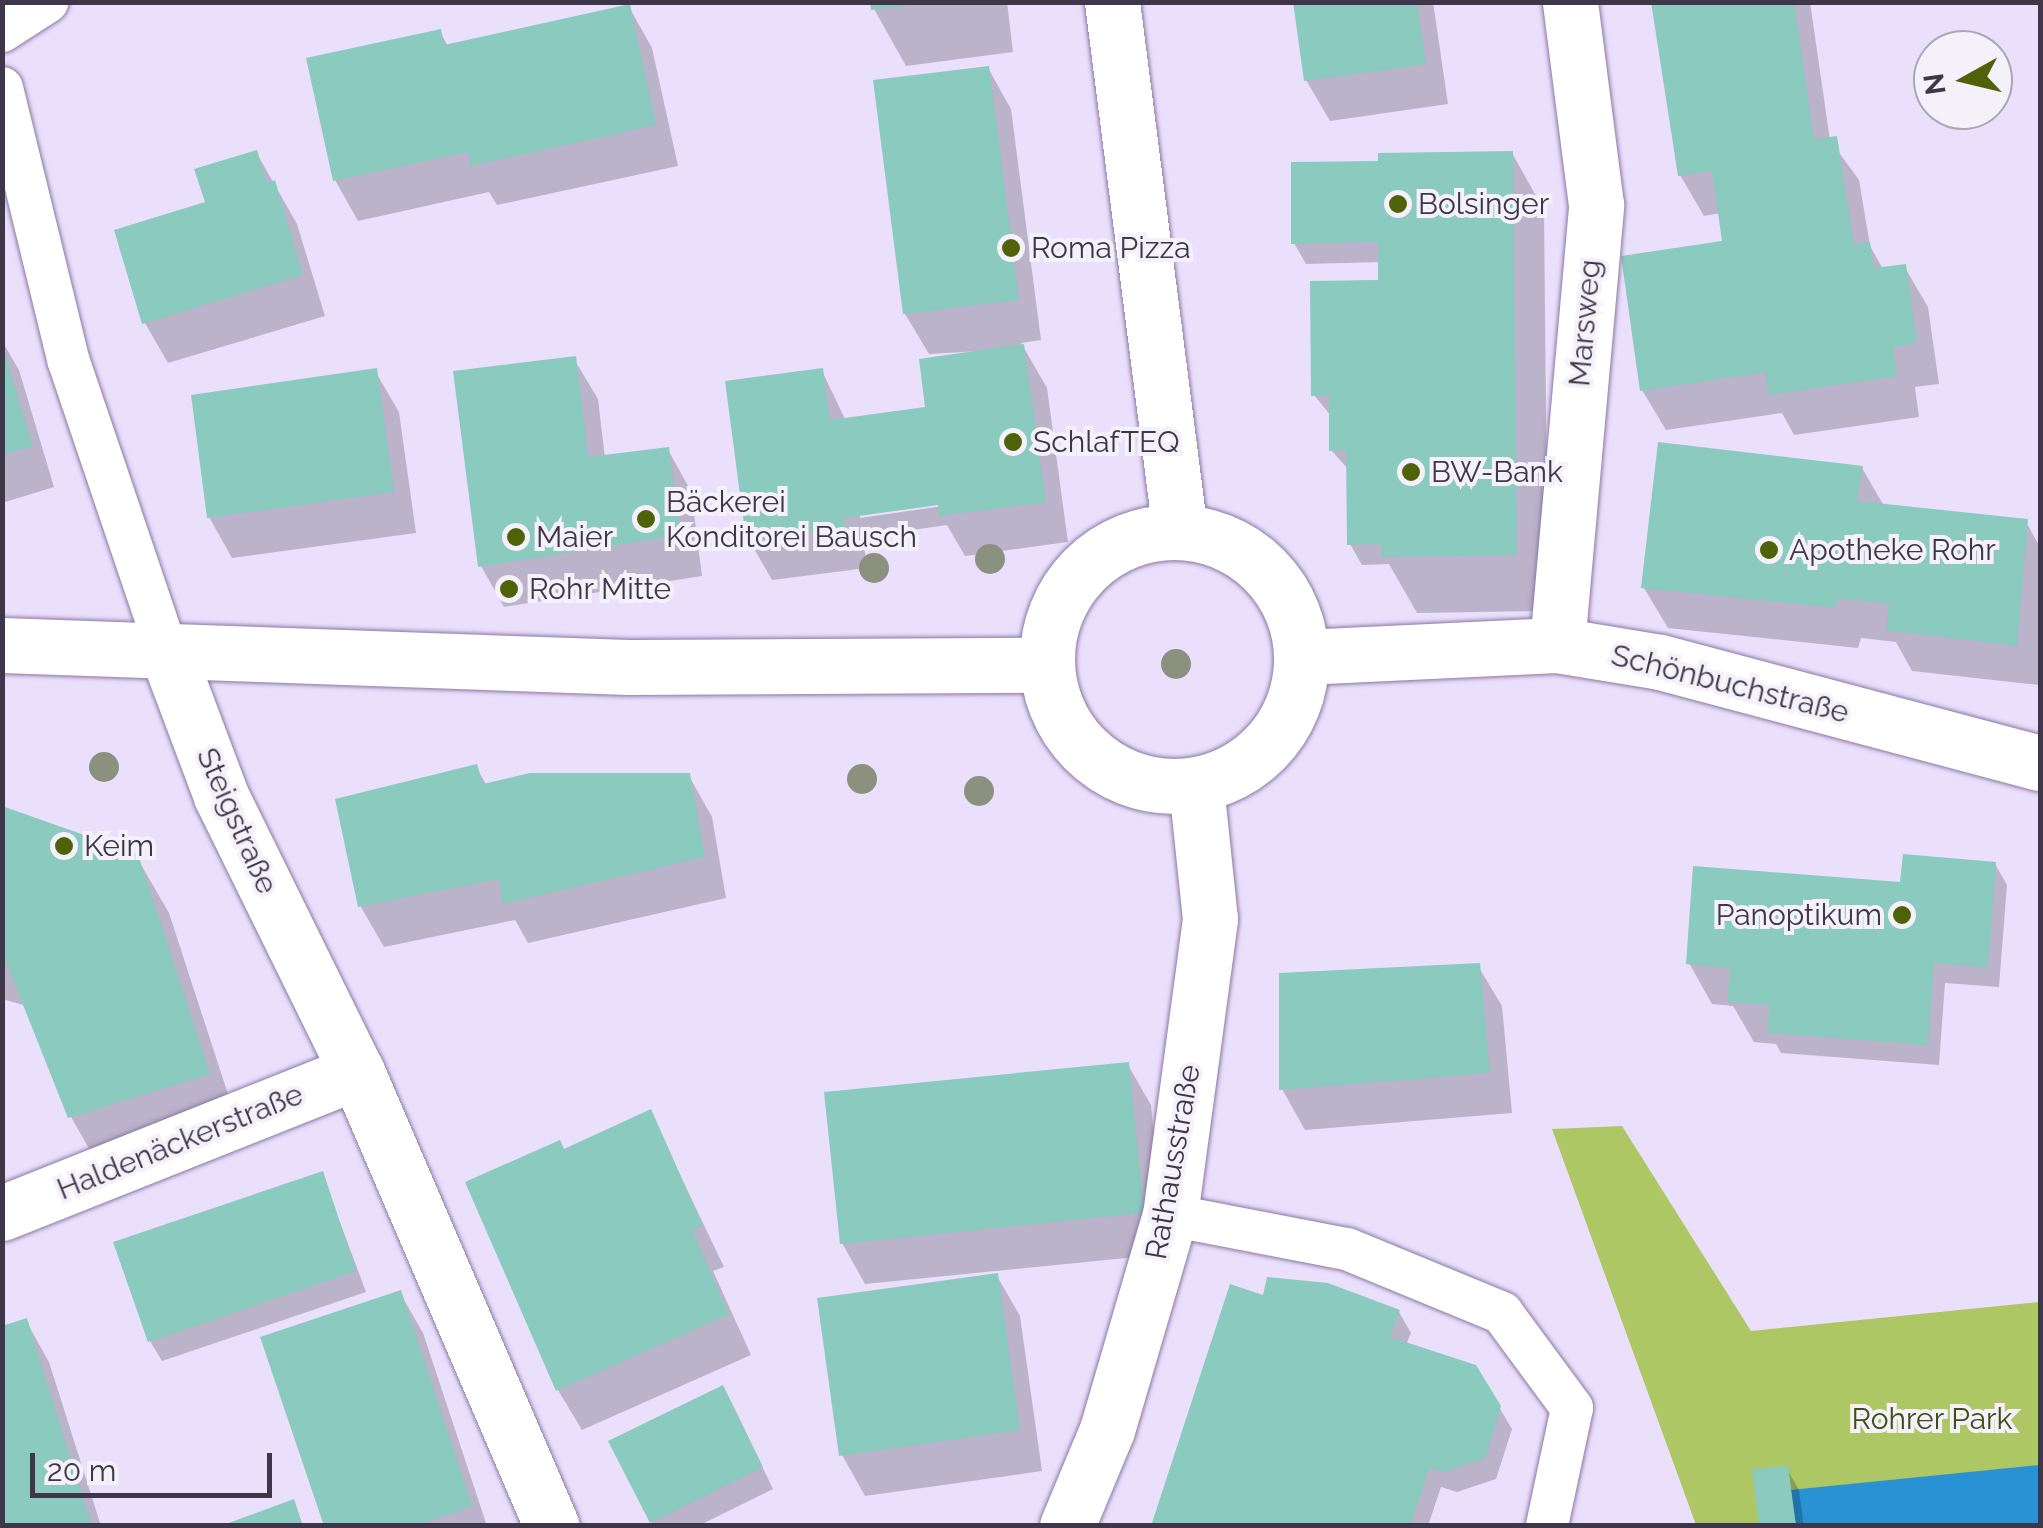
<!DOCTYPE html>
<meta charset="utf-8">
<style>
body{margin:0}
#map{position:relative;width:2043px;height:1528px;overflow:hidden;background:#eae0fc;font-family:Raleway,sans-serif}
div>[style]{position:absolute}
.green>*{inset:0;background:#acc764}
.water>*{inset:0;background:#2892d4}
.shadow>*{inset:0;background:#0003}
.building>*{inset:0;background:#8acabf}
.roads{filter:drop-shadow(0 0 2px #8a79a4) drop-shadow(0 0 2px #8a79a4)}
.lane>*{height:42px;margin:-21px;padding:0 21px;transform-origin:21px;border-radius:21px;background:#fff}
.street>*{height:55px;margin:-27.5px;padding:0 27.5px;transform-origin:27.5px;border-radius:27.5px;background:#fff}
.secondary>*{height:55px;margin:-27.5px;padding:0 27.5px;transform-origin:27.5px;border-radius:27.5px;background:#fff}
.secondary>.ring{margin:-27.5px;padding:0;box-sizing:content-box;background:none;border:55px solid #fff;border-radius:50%}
.trees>*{width:30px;height:30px;margin:-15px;border-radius:50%;background:#8c907e}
.dots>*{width:28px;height:28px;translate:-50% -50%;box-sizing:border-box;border:5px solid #f4f1fa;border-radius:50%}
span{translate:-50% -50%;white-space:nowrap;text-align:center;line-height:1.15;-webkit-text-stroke:8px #f4f1fa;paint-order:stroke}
.poi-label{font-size:30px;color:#3e374a}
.left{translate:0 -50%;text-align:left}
.right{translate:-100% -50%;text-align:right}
.street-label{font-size:30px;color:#3e374a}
.park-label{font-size:30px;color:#404e17}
.frame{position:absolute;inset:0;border:5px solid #3e374a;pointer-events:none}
.north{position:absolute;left:1913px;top:30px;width:100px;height:100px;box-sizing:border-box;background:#f4f1fa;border:2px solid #aba7b4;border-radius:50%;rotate:262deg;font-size:28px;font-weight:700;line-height:40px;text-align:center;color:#3e374a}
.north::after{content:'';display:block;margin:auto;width:35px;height:45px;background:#4f620a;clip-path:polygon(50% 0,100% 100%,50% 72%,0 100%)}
.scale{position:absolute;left:30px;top:1453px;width:242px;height:45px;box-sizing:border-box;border:5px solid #3e374a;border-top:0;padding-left:12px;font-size:30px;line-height:35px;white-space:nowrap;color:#3e374a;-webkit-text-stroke:8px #f4f1fa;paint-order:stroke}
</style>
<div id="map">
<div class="green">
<div style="clip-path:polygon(1622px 1126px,1751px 1331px,2040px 1302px,2040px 1525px,1696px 1525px,1552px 1129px)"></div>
</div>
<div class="water">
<div style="clip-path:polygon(2040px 1465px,2040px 1525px,1796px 1525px,1790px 1490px)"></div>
</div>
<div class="shadow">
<div style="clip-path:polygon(870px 2px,1007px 2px,1013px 52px,906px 66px)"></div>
<div style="clip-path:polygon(1295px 2px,1433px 2px,1448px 104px,1330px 121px,1306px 80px)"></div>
<div style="clip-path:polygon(1653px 2px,1810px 2px,1830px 140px,1859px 180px,1870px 246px,1883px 269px,1904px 266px,1928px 307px,1939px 384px,1915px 387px,1919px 417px,1794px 435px,1782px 413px,1666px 430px,1642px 390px,1725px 243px,1721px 213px,1704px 216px,1680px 175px)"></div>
<div style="clip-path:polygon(629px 7px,652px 48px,678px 166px,497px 205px,489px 192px,358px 221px,335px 180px,440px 32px,448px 46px)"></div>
<div style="clip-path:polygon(evenodd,988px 68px,1011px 109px,1041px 340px,1021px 343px,1047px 388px,1068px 542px,965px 556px,947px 525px,863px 537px,867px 568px,772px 580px,749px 540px,822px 371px,846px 421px,928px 409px,999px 350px,929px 354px,905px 314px,988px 68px,950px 500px,950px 505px,860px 518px,860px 513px,950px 500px)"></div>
<div style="clip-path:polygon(256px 152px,297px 224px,325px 316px,168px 363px,145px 323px,208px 204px)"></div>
<div style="clip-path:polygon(1512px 153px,1544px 210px,1548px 611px,1417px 613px,1389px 564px,1362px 565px,1350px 544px,1349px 470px,1331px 450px,1331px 416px,1314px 395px,1382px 291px,1382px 262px,1306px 264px,1294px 243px,1377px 163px)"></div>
<div style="clip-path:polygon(2px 341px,19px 370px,54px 487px,2px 503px)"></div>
<div style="clip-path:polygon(574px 359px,598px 399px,605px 458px,668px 450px,691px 491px,702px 576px,504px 607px,481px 566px)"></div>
<div style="clip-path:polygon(375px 371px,399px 412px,416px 533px,232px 558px,209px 517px)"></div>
<div style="clip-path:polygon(1862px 468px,1884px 506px,2026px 522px,2040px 547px,2039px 685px,1912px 671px,1896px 642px,1861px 638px,1858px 648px,1668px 628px,1644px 588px)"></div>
<div style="clip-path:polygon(476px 767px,487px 786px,689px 776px,712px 817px,726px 898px,528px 943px,515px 920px,384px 947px,361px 907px,338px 801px)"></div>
<div style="clip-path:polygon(2px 810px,136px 856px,169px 913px,240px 1131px,103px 1173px,71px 1117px,27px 1006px,2px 999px)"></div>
<div style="clip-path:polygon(1995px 864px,2007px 885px,1999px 987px,1945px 983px,1939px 1065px,1781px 1053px,1776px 1044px,1754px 1042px,1733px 1006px,1712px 1004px,1689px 963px,1902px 885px)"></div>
<div style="clip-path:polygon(1478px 966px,1502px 1006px,1512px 1113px,1305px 1130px,1282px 1089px)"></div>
<div style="clip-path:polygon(1128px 1065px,1151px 1105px,1166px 1254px,865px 1284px,842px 1243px)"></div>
<div style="clip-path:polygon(650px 1112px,724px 1267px,713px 1271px,751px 1355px,582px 1430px,558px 1390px,564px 1151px)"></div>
<div style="clip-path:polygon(322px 1174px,366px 1292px,162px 1361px,150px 1341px)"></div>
<div style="clip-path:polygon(997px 1276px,1020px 1316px,1042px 1471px,865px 1496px,842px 1455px)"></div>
<div style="clip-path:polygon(400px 1293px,423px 1333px,487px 1526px,326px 1526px)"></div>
<div style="clip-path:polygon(1265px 1298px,1399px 1312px,1411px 1333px,1406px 1345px,1475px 1367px,1512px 1429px,1496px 1479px,1457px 1492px,1441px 1487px,1428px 1526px,1154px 1526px)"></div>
<div style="clip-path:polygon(26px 1321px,49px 1362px,101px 1526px,2px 1526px)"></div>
<div style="clip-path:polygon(734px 1408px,773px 1489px,698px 1526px,654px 1526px,611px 1442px)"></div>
<div style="clip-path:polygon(1787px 1469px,1799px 1490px,1804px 1526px,1761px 1526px)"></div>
</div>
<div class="building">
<div style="clip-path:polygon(870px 2px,911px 2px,912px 5px,871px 10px)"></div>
<div style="clip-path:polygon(1293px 2px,1417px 2px,1426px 64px,1304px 81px)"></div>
<div style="clip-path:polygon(1651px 2px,1794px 2px,1814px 139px,1837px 136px,1854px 244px,1870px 242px,1874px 268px,1906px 264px,1917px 343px,1893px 347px,1897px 376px,1769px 395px,1765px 372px,1640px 391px,1621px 256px,1722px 241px,1712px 171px,1678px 176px)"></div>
<div style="clip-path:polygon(630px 4px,656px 125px,471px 166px,468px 152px,333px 181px,306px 58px,441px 29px,444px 45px)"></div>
<div style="clip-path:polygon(989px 66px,1019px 300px,903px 314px,873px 80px)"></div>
<div style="clip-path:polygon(257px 150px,267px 183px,275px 180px,303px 275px,142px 324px,114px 230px,205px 202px,194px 169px)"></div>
<div style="clip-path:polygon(1513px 151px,1517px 555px,1382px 557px,1381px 544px,1347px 545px,1346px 450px,1329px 451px,1329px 395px,1311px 396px,1310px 281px,1378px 280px,1378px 242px,1291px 244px,1291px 162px,1378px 161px,1378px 153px)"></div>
<div style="clip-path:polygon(1024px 344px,1046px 502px,939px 516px,938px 505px,844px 518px,845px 527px,746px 540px,725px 381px,823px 368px,830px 420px,925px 407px,919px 359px)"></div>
<div style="clip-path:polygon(3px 348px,33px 446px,2px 455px,2px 349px)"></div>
<div style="clip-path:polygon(576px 356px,588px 457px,669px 447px,680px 535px,478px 567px,453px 371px)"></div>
<div style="clip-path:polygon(377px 368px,394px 492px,207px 518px,191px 395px)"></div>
<div style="clip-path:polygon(1658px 442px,1863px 466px,1857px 501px,2028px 519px,2017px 646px,1886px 630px,1889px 604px,1838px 598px,1835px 608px,1641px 588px)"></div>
<div style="clip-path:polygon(477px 764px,483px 784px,530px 773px,690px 773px,705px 857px,502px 904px,499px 879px,358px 907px,335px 799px)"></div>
<div style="clip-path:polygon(2px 806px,138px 854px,210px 1074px,68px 1118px,2px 952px)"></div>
<div style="clip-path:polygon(1903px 854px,1996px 862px,1988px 967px,1934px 963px,1928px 1045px,1767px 1033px,1770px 1005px,1728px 1002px,1730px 968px,1686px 964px,1693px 866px,1900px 882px)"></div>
<div style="clip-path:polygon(1480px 963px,1490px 1073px,1279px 1090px,1279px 973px)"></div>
<div style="clip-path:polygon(1129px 1062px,1144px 1213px,840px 1244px,824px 1092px)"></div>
<div style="clip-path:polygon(651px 1109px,703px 1226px,692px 1230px,729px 1314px,556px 1391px,465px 1182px,560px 1140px,564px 1149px)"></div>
<div style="clip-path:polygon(323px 1171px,356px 1271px,148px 1342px,113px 1242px)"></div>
<div style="clip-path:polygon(998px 1273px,1020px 1430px,839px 1456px,817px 1298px)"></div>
<div style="clip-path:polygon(1267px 1277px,1328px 1283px,1400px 1310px,1390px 1337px,1476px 1365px,1501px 1406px,1485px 1458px,1444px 1472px,1429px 1468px,1410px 1526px,1151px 1526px,1230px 1284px,1263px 1295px)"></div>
<div style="clip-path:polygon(401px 1290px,472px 1506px,416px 1526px,324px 1526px,260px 1337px)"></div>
<div style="clip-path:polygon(27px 1318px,55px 1409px,92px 1526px,2px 1526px,2px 1326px)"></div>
<div style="clip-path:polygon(723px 1385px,763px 1467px,650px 1523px,608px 1441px)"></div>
<div style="clip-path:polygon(1788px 1466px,1796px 1526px,1759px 1526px,1752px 1469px)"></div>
<div style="clip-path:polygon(294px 1499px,303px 1526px,223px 1526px,223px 1525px)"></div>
</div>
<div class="roads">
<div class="lane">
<div style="left:2px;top:31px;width:54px;rotate:-32.8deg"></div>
<div style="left:2px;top:88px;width:282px;rotate:76.3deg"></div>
<div style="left:69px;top:362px;width:306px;rotate:71.3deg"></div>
<div style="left:1170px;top:1215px;width:180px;rotate:10.9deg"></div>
<div style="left:1347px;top:1249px;width:168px;rotate:22.4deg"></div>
<div style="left:1502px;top:1313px;width:118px;rotate:53.6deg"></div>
<div style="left:1572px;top:1408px;width:121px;rotate:102deg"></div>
</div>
<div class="street">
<div style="left:1557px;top:645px;width:442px;rotate:-84.9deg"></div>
<div style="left:1596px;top:205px;width:205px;rotate:-97.3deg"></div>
<div style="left:2px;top:1213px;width:382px;rotate:-21.7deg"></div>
</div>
<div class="secondary">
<div style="left:1112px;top:2px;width:534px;rotate:82.69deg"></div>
<div class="ring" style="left:1047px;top:532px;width:199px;height:199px"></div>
<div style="left:2px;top:645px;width:627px;rotate:2.01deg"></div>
<div style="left:629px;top:667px;width:416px;rotate:-0.3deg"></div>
<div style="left:167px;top:652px;width:154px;rotate:69.4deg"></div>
<div style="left:221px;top:796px;width:308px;rotate:63.8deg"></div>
<div style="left:357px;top:1072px;width:494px;rotate:66.8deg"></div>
<div style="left:1303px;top:657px;width:254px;rotate:-2.7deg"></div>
<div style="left:1557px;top:645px;width:104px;rotate:9.4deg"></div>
<div style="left:1660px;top:662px;width:393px;rotate:14.9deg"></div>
<div style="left:1067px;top:1526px;width:104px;rotate:-67.4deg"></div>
<div style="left:1107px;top:1430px;width:224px;rotate:-73.7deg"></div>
<div style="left:1170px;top:1215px;width:299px;rotate:-82.3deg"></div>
<div style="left:1210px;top:919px;width:134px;rotate:-96deg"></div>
</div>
</div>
<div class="trees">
<div style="left:990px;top:559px"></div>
<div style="left:874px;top:568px"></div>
<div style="left:1176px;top:664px"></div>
<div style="left:104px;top:767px"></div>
<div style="left:862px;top:779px"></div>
<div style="left:979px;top:791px"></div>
</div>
<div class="dots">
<div style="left:1398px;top:204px;background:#4f620a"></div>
<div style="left:1011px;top:248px;background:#4f620a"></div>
<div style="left:1013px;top:442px;background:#4f620a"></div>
<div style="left:1411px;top:472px;background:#4f620a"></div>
<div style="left:646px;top:519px;background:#4f620a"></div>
<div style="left:516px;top:537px;background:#4f620a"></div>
<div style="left:1769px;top:550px;background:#4f620a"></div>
<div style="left:509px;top:589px;background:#4f620a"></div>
<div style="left:64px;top:846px;background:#4f620a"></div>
<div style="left:1902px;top:915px;background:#4f620a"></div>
</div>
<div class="poi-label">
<span class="left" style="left:1418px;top:204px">Bolsinger</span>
<span class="left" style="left:1031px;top:248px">Roma Pizza</span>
<span class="left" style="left:1033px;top:442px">SchlafTEQ</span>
<span class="left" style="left:1431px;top:472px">BW-Bank</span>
<span class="left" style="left:666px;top:519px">Bäckerei<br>Konditorei Bausch</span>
<span class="left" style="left:536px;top:537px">Maier</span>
<span class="left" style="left:1789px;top:550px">Apotheke Rohr</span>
<span class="left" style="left:529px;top:589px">Rohr Mitte</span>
<span class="left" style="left:84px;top:846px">Keim</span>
<span class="right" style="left:1882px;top:915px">Panoptikum</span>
</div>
<div class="street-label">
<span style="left:1585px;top:323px;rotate:-85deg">Marsweg</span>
<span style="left:1730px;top:684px;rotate:14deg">Schönbuchstraße</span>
<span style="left:237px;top:821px;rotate:66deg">Steigstraße</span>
<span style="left:180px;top:1142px;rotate:-22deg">Haldenäckerstraße</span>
<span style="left:1173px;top:1162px;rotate:-80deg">Rathausstraße</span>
</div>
<div class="park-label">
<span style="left:1932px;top:1419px">Rohrer Park</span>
</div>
<div class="frame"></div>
<div class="north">N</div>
<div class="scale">20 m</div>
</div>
